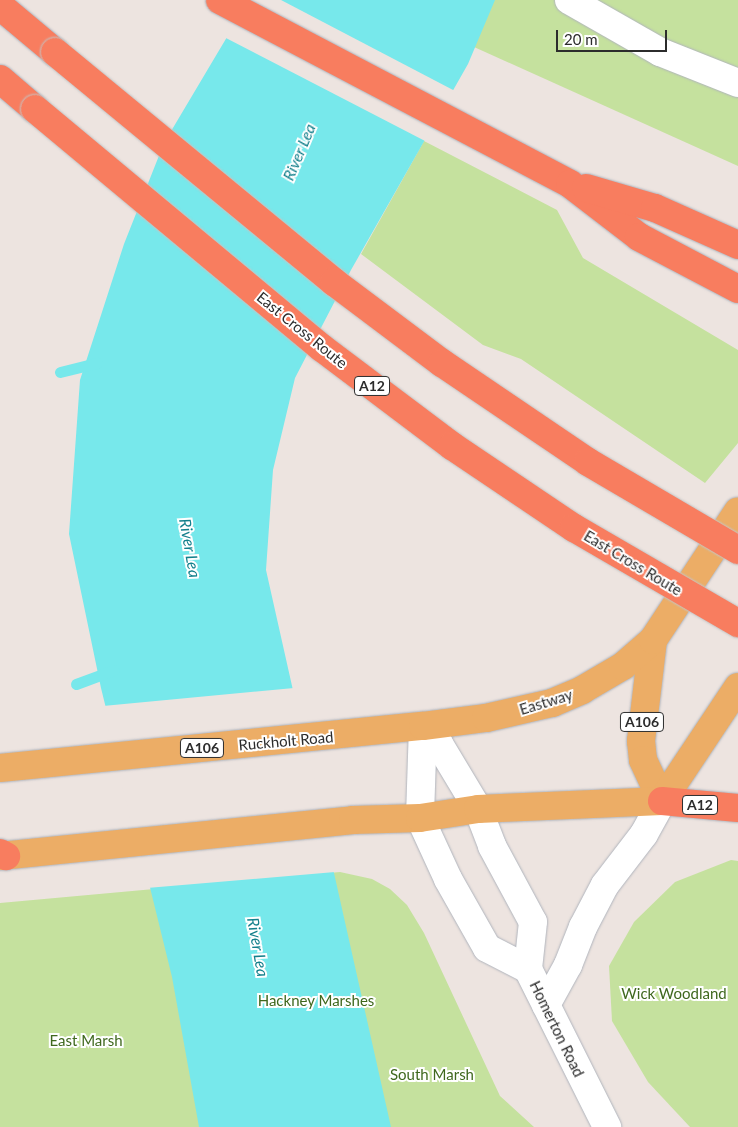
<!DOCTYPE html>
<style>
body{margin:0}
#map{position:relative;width:738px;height:1127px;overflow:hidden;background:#ede4e0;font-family:Lato,sans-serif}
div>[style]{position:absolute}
.green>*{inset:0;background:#c5e19e}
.water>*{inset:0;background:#77e8eb}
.pier>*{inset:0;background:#ede4e0}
.stream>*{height:11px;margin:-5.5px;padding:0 5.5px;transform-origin:5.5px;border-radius:5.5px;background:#77e8eb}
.roads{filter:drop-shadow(0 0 1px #b0b4bc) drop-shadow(0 0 1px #b0b4bc)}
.street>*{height:28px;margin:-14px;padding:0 14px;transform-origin:14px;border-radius:14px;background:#fff}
.secondary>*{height:28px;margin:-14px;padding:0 14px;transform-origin:14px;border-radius:14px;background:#fff}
.primary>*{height:28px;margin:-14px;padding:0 14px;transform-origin:14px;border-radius:14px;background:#ecad66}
.highway>*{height:28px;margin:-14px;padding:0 14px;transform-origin:14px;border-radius:14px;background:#f87d5f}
.bridges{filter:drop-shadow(0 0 1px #c4c4c4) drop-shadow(0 0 1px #c4c4c4)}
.highway-bridge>*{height:28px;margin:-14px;padding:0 14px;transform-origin:14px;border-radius:14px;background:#f87d5f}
span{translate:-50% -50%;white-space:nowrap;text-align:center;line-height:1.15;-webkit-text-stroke:4px #fff;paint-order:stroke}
.shield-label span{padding:1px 4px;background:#fff;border:1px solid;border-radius:4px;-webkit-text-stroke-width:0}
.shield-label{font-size:14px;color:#2c2c2c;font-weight:700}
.street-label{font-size:15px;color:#2c2c2c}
.park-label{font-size:15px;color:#3f681e}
.water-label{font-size:16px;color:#13808c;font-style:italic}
.scale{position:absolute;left:556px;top:30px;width:111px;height:22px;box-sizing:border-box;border:2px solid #2c2c2c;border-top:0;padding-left:6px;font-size:15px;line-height:18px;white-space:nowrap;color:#2c2c2c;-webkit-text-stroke:4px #fff;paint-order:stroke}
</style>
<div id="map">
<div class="green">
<div style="clip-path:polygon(370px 0,738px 0,738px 166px)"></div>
<div style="clip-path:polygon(424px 141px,557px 210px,583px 258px,738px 350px,738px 443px,705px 483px,521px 359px,483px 345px,361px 254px)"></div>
<div style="clip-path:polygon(731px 860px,738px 861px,738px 1127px,690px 1127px,648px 1082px,612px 1021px,609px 966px,634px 922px,675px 882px)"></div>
<div style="clip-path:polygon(340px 872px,372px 879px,390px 889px,407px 905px,424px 933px,500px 1096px,534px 1127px,0 1127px,0 903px)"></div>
</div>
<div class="water">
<div style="clip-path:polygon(249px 0,495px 0,468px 64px,351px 270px,295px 378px,273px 470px,266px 570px,391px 1127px,199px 1127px,172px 977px,101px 688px,69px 534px,80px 380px,124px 244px,164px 143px)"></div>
</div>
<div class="pier">
<div style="clip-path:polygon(246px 0,281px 0,455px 91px,427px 142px,224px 37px)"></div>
<div style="clip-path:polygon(294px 688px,335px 872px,147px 888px,103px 706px)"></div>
</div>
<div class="stream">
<div style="left:60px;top:372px;width:38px;rotate:-14deg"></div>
<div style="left:76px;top:684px;width:40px;rotate:-20.2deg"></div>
</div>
<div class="roads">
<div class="street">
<div style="left:569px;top:0;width:105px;rotate:29.7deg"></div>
<div style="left:660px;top:52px;width:84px;rotate:21.7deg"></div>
</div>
<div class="secondary">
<div style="left:423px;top:726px;width:92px;rotate:91.9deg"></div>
<div style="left:420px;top:818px;width:67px;rotate:65.3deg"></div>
<div style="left:448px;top:879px;width:79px;rotate:60.5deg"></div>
<div style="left:487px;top:948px;width:46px;rotate:27.1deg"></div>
<div style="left:528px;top:969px;width:177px;rotate:63.4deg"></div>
<div style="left:423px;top:726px;width:24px;rotate:48deg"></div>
<div style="left:439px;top:744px;width:76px;rotate:59deg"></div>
<div style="left:478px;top:809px;width:40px;rotate:69deg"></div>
<div style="left:492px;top:846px;width:86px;rotate:61.7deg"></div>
<div style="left:533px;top:922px;width:47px;rotate:96.1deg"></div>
<div style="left:546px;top:1005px;width:46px;rotate:-61.2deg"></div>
<div style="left:568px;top:965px;width:41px;rotate:-68.5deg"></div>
<div style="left:583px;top:927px;width:47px;rotate:-62.4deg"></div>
<div style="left:605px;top:885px;width:64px;rotate:-52.6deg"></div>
<div style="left:644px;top:834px;width:38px;rotate:-61deg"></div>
</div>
<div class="primary">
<div style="left:653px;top:640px;width:102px;rotate:96.8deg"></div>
<div style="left:641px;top:741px;width:19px;rotate:84deg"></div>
<div style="left:643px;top:760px;width:45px;rotate:65.1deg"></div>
<div style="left:0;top:768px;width:425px;rotate:-5.7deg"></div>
<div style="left:423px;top:726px;width:64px;rotate:-7.2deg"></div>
<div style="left:486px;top:718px;width:68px;rotate:-12.8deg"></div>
<div style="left:552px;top:703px;width:33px;rotate:-23deg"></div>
<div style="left:582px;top:690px;width:48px;rotate:-30.3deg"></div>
<div style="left:623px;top:666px;width:40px;rotate:-41deg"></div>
<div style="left:653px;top:640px;width:154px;rotate:-56.6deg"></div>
<div style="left:662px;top:801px;width:137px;rotate:-56.3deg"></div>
<div style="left:0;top:856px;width:355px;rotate:-5.8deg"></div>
<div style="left:353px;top:820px;width:67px;rotate:-1.7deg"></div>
<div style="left:420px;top:818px;width:59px;rotate:-8.8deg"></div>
<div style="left:478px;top:809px;width:184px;rotate:-2.5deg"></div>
</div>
<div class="highway">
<div style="left:220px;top:0;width:395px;rotate:27.7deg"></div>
<div style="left:570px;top:184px;width:87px;rotate:37.5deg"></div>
<div style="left:639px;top:237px;width:112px;rotate:27.7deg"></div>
<div style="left:0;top:6px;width:72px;rotate:39.9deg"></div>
<div style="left:0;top:79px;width:46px;rotate:40.6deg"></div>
<div style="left:586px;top:188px;width:72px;rotate:16.2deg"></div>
<div style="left:655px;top:208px;width:91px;rotate:24deg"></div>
<div style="left:662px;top:801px;width:76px;rotate:5.3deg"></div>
<div style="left:0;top:853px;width:7px;rotate:27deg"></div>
</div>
</div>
<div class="bridges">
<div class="highway-bridge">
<div style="left:55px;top:52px;width:362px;rotate:39.5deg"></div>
<div style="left:334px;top:282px;width:135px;rotate:36.9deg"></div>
<div style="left:442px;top:363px;width:176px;rotate:34.1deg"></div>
<div style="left:588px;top:462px;width:174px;rotate:30.4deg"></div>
<div style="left:35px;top:109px;width:373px;rotate:39.8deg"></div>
<div style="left:322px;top:348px;width:163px;rotate:37deg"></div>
<div style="left:452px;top:446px;width:147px;rotate:33.9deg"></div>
<div style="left:574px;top:528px;width:190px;rotate:30.1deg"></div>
</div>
</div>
<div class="shield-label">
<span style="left:372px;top:386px">A12</span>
<span style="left:642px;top:722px">A106</span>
<span style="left:202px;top:748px">A106</span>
<span style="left:700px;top:805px">A12</span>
</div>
<div class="street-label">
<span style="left:302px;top:330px;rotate:39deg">East Cross Route</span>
<span style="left:633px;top:563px;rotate:31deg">East Cross Route</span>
<span style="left:546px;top:702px;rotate:-17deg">Eastway</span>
<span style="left:286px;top:741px;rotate:-5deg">Ruckholt Road</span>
<span style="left:557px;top:1029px;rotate:64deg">Homerton Road</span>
</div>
<div class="park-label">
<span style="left:674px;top:994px">Wick Woodland</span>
<span style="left:316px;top:1001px">Hackney Marshes</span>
<span style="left:86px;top:1041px">East Marsh</span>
<span style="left:432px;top:1075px">South Marsh</span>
</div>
<div class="water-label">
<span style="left:299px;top:152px;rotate:-67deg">River Lea</span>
<span style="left:190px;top:548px;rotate:80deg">River Lea</span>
<span style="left:258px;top:947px;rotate:80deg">River Lea</span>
</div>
<div class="scale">20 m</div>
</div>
